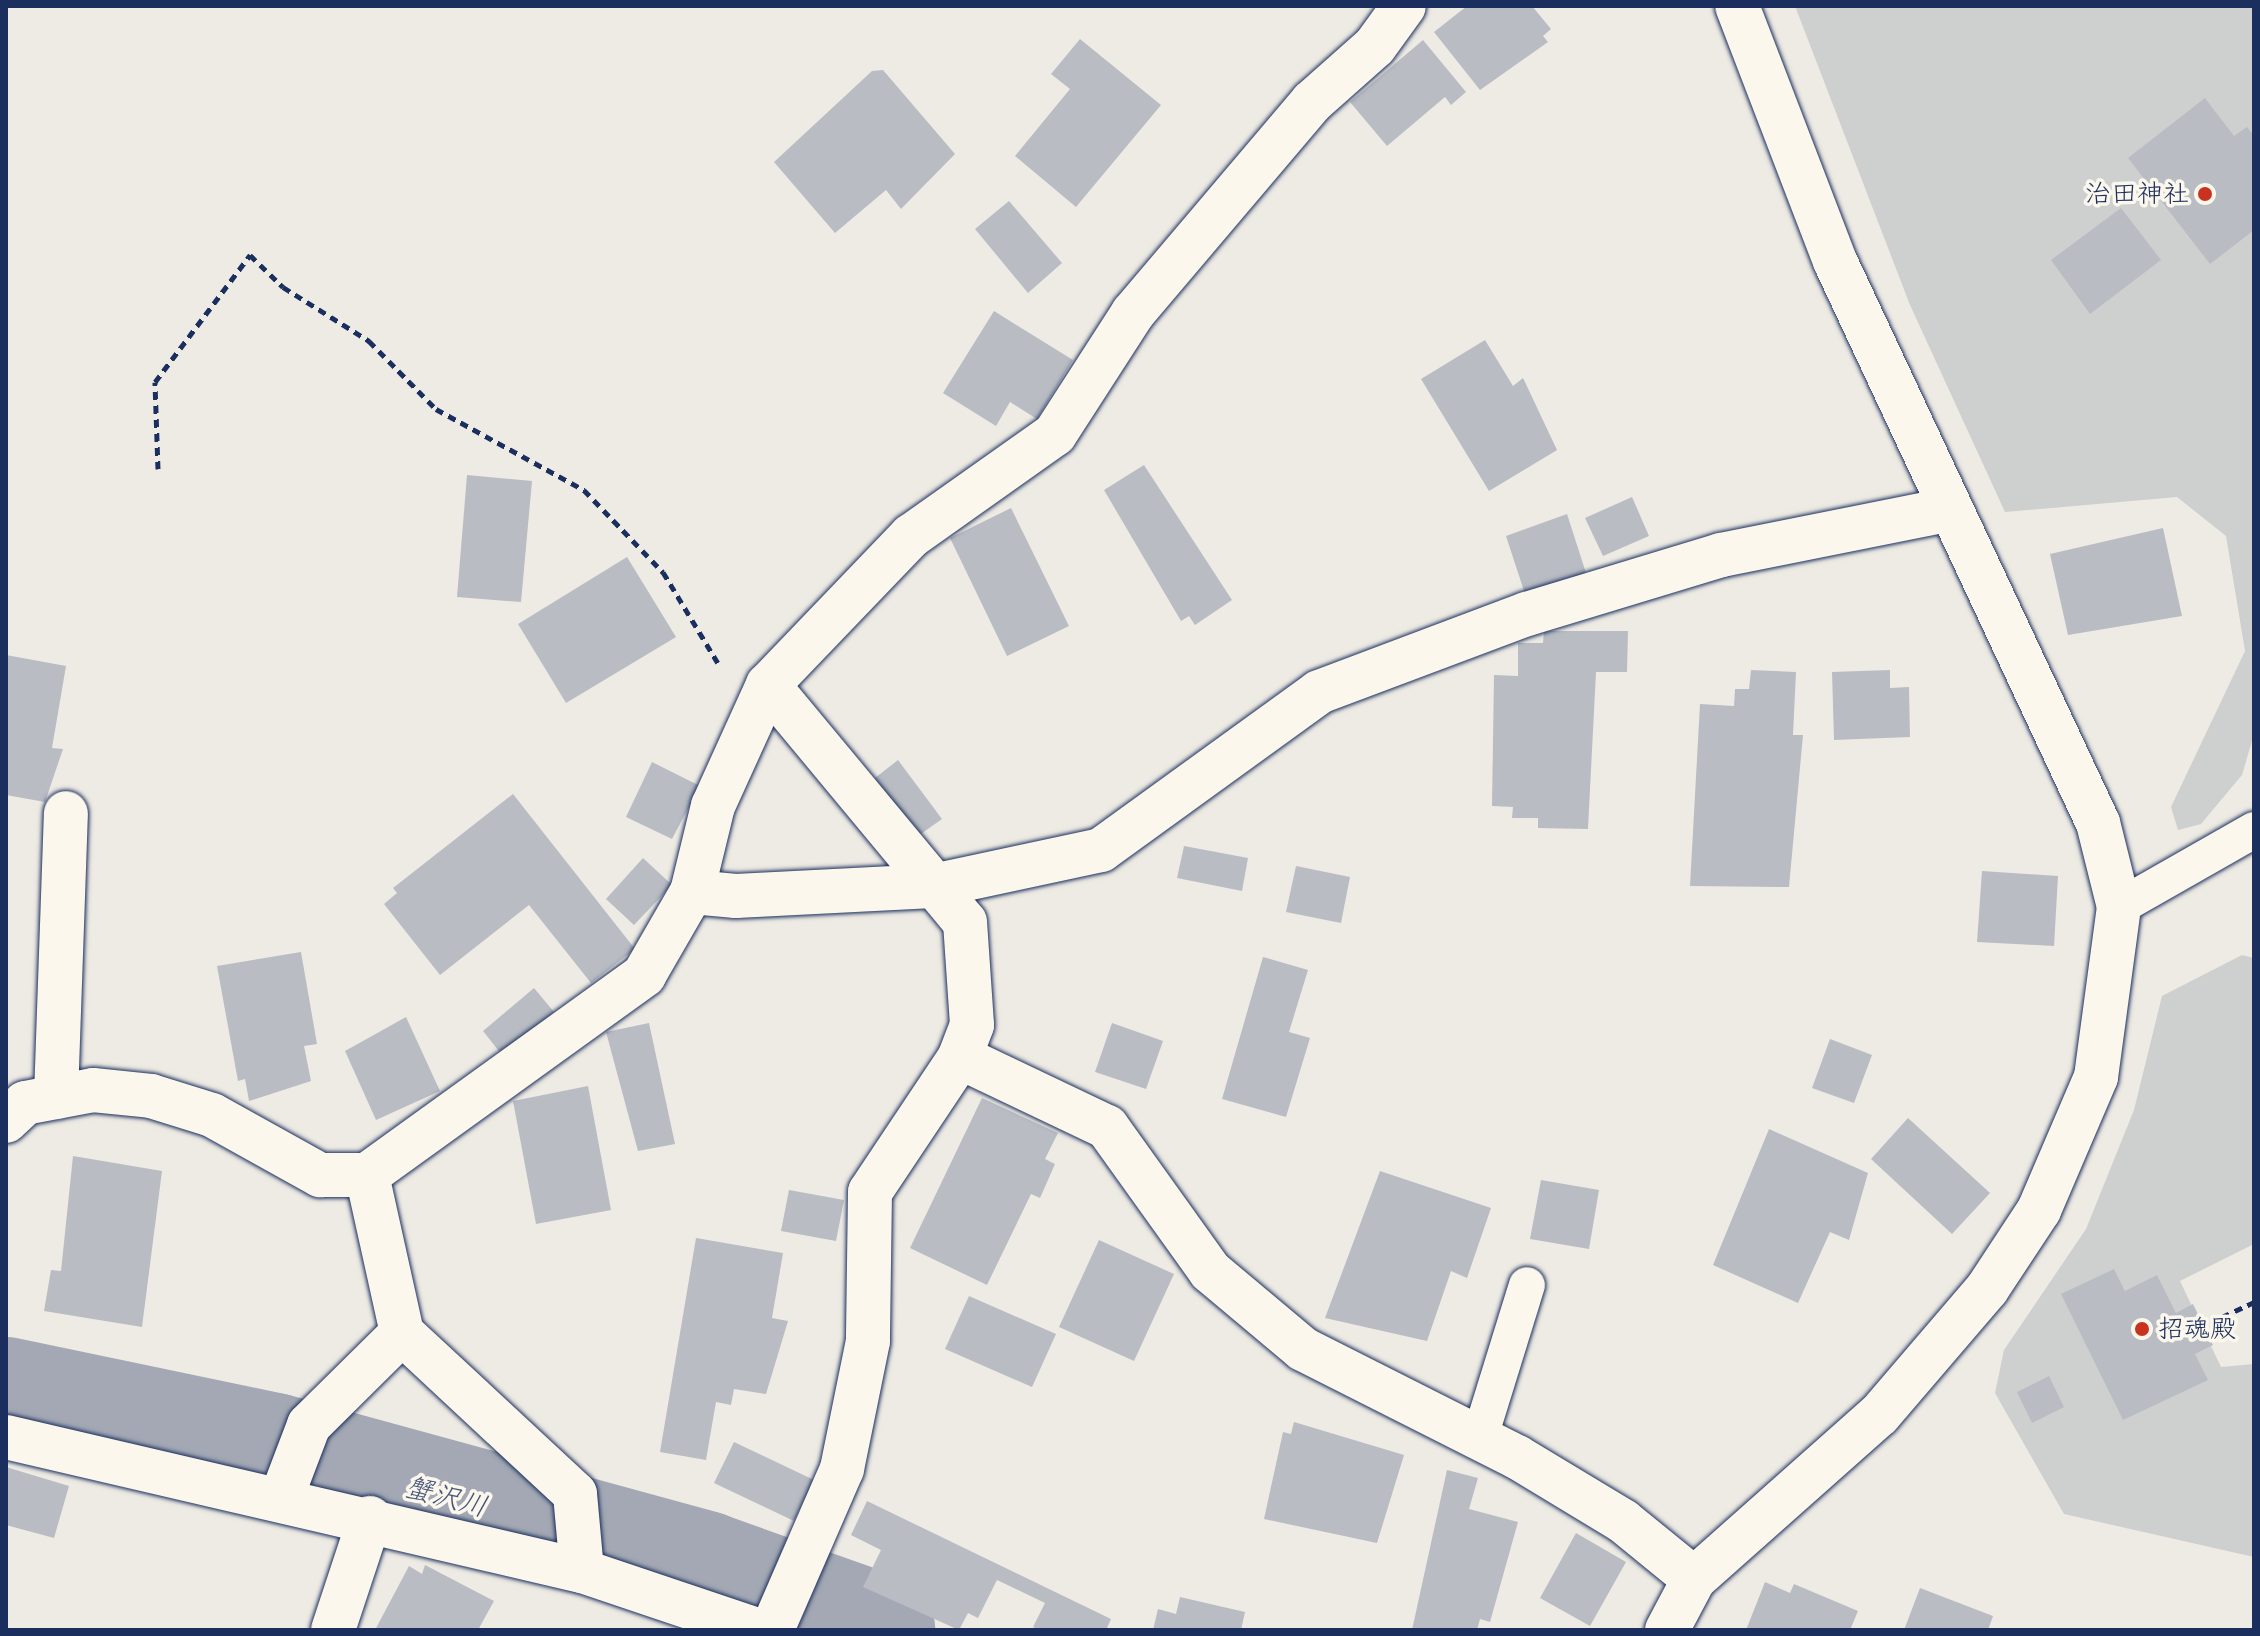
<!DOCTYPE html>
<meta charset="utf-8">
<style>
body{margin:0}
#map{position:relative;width:2260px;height:1636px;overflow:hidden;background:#eeebe4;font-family:Sriracha,"Klee One",sans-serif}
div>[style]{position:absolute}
.green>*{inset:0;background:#cecfcf}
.river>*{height:114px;margin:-57px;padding:0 57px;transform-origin:57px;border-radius:57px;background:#a3a8b4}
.building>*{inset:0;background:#b9bcc3}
.path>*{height:5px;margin-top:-2.5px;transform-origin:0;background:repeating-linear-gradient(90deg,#1b2f5e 0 8px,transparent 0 14px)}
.roads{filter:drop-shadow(0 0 2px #1b2f5e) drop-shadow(0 0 2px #1b2f5e)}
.lane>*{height:36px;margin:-18px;padding:0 18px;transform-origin:18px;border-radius:18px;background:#fbf7ec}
.street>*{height:44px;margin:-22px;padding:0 22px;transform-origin:22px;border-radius:22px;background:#fbf7ec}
.secondary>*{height:44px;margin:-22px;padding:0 22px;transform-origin:22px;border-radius:22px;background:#fbf7ec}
.dots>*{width:22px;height:22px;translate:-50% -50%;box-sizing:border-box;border:4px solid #fbf7ec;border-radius:50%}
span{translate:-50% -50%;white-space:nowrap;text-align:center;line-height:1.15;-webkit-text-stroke:7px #fbf7ec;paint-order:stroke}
.poi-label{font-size:26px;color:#1b2f5e}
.right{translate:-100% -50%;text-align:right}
.left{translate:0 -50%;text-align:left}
.water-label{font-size:28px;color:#445378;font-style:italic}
.frame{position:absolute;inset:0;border:8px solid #1b2f5e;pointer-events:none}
</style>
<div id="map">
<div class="green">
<div style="clip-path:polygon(1795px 6px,2254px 6px,2254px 734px,2242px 775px,2201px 824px,2178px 830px,2171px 807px,2245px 651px,2226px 536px,2177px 497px,2005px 512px,1910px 305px)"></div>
<div style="clip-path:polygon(2242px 955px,2254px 958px,2254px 1244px,2180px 1281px,2221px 1367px,2254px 1364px,2254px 1557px,2064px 1514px,1995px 1393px,2004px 1350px,2086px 1229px,2134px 1110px,2162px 996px)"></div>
</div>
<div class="river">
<div style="left:6px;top:1394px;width:274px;rotate:11.8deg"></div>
<div style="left:274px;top:1450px;width:446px;rotate:15.3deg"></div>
<div style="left:704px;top:1568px;width:185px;rotate:19.6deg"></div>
</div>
<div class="building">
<div style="clip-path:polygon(1467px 6px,1532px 6px,1551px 29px,1543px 36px,1548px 42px,1480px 90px,1434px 32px)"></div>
<div style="clip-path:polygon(1080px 39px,1161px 105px,1076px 207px,1015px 156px,1070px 89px,1051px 74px)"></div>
<div style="clip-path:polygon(1423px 40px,1466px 92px,1451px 105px,1445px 97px,1387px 146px,1350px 102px)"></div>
<div style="clip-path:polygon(883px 70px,955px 154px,901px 209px,886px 190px,835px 233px,774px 162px,872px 71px)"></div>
<div style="clip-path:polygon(2205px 98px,2234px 136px,2247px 127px,2254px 136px,2254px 230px,2210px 264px,2128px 158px)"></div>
<div style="clip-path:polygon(1009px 201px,1062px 263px,1028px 293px,975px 229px)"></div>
<div style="clip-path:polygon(2121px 208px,2161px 260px,2090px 314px,2051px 260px)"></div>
<div style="clip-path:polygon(994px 311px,1073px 360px,1037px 419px,1010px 402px,996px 426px,943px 393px)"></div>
<div style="clip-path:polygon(1485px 340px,1513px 386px,1523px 378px,1557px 450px,1489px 491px,1421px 379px)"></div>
<div style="clip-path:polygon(1144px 465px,1232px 600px,1195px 625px,1189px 616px,1181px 621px,1104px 490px)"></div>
<div style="clip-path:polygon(467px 475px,532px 481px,521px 602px,457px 597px)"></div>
<div style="clip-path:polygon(1632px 497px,1649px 536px,1603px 556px,1585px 518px)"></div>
<div style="clip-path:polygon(1011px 508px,1069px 626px,1007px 656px,950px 538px)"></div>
<div style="clip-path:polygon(1567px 514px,1586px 573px,1525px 594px,1506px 536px)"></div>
<div style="clip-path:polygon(2163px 528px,2182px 616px,2068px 635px,2050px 554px)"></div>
<div style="clip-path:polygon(627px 557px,676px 637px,566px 703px,518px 624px)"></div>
<div style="clip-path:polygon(1544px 631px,1628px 631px,1627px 672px,1596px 672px,1588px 829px,1538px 828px,1538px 818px,1512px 818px,1513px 807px,1492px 806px,1494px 675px,1518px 676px,1518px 643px,1543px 643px)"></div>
<div style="clip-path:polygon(6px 655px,66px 666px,52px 748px,63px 749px,45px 802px,6px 795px)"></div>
<div style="clip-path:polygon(1751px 670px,1796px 672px,1793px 735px,1803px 735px,1789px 887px,1690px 886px,1700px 704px,1734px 706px,1735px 689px,1749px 689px)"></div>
<div style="clip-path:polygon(1890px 670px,1890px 688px,1909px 687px,1910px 737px,1834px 740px,1832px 672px)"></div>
<div style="clip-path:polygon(898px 760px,942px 819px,918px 836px,875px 778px)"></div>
<div style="clip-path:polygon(652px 762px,700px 786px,672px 839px,626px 817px)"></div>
<div style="clip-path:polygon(513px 794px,635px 949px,591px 983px,529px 905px,440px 975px,384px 904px,397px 893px,393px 888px)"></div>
<div style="clip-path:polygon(1184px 846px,1248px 858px,1242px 891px,1177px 878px)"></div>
<div style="clip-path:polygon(643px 858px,672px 885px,634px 925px,606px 899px)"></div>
<div style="clip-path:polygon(1296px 866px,1350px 877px,1341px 923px,1286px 912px)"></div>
<div style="clip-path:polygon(1982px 871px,2058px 876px,2054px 946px,1977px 942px)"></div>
<div style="clip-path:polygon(301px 952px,317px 1044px,304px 1046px,311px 1081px,249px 1101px,245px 1079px,238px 1081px,217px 966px)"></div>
<div style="clip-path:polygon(1263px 957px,1308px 970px,1289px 1032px,1310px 1038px,1286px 1117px,1222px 1099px)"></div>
<div style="clip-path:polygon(534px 988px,554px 1012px,502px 1055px,483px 1031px)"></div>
<div style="clip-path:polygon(406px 1017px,440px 1091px,376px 1120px,345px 1051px)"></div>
<div style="clip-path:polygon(649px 1023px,675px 1144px,638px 1151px,606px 1032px)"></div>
<div style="clip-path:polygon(1112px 1023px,1163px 1041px,1146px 1089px,1095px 1072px)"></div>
<div style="clip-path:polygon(1830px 1039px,1872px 1055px,1854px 1103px,1812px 1088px)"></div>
<div style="clip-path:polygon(588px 1086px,611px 1210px,536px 1224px,513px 1101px)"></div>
<div style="clip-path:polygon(982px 1098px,1058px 1133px,1045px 1159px,1055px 1164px,1040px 1198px,1031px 1194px,987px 1285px,910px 1248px)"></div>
<div style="clip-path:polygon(1908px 1118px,1990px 1193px,1952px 1234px,1871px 1159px)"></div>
<div style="clip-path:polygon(1769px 1129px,1868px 1173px,1849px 1240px,1830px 1232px,1798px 1303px,1713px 1265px)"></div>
<div style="clip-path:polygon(73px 1156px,162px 1171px,142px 1327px,44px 1311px,51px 1270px,61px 1271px)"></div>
<div style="clip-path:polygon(1380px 1171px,1491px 1208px,1467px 1278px,1451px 1271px,1427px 1341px,1325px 1318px)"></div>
<div style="clip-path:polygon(1541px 1180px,1599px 1190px,1589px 1249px,1530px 1239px)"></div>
<div style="clip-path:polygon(789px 1190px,844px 1200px,836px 1241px,781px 1231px)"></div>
<div style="clip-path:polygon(696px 1238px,783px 1253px,772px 1318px,788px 1321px,766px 1394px,734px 1389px,731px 1405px,716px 1402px,706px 1460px,660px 1452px)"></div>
<div style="clip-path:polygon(1099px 1240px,1174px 1274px,1134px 1361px,1059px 1327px)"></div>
<div style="clip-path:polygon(2114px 1269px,2125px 1291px,2157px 1275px,2176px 1313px,2193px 1304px,2213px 1345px,2195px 1354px,2208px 1380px,2123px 1420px,2061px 1294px)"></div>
<div style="clip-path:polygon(969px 1296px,1056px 1334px,1032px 1387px,945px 1349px)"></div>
<div style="clip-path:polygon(2049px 1376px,2064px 1407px,2032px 1423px,2017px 1392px)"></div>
<div style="clip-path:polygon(1294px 1422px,1404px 1455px,1377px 1543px,1264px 1519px,1283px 1432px,1291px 1434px)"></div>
<div style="clip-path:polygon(734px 1442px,814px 1480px,794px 1521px,714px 1483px)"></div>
<div style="clip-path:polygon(6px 1467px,69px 1486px,54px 1538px,6px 1525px)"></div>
<div style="clip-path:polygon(1447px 1470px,1478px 1478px,1469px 1509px,1518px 1522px,1490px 1622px,1480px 1619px,1477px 1630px,1412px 1630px)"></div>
<div style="clip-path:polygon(867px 1501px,1111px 1619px,1106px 1630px,1040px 1630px,1033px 1627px,1045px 1603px,997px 1580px,978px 1618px,968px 1613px,959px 1630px,863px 1587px,881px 1550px,851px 1535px)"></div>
<div style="clip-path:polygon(1576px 1533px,1626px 1562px,1590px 1626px,1540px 1598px)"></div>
<div style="clip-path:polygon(425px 1565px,494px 1601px,478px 1630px,375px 1630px,409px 1566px,422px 1574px)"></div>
<div style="clip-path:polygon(1765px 1582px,1790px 1593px,1794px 1584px,1858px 1611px,1850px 1630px,1746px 1630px)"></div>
<div style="clip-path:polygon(1920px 1588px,1993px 1616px,1988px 1630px,1904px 1630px)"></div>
<div style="clip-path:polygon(1180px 1597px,1245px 1612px,1241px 1630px,1153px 1630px,1158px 1609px,1176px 1614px)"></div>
</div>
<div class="path">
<div style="left:158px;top:469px;width:87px;rotate:-92deg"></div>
<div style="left:155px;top:382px;width:159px;rotate:-53.2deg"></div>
<div style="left:250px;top:255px;width:46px;rotate:44.1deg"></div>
<div style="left:283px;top:287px;width:102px;rotate:32.1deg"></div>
<div style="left:369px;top:341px;width:95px;rotate:45.4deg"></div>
<div style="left:436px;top:409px;width:169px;rotate:28.7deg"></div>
<div style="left:584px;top:490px;width:114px;rotate:46.1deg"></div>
<div style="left:663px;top:572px;width:106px;rotate:58.9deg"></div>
<div style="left:2222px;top:1317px;width:35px;rotate:-25deg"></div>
</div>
<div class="roads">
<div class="lane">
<div style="left:2119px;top:907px;width:155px;rotate:-29.7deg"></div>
<div style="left:1479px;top:1440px;width:162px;rotate:-72.8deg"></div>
</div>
<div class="street">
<div style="left:768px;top:685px;width:308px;rotate:50.3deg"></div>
<div style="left:965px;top:922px;width:103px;rotate:86.1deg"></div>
<div style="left:972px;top:1025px;width:34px;rotate:111deg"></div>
<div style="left:960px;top:1057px;width:162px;rotate:123.7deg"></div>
<div style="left:870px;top:1192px;width:149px;rotate:90.8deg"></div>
<div style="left:868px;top:1341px;width:131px;rotate:101.5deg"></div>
<div style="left:842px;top:1469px;width:176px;rotate:113.5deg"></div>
<div style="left:692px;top:892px;width:44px;rotate:5.2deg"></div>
<div style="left:736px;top:896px;width:197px;rotate:-2.9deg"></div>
<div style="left:933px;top:886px;width:172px;rotate:-12.1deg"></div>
<div style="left:1101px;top:850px;width:269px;rotate:-35.9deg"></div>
<div style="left:1319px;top:692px;width:222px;rotate:-20.6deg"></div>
<div style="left:1527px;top:614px;width:203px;rotate:-16.9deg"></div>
<div style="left:1721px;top:555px;width:229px;rotate:-11.3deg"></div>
<div style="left:960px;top:1057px;width:163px;rotate:25.5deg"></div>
<div style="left:1107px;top:1127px;width:177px;rotate:54.4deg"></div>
<div style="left:1210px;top:1271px;width:121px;rotate:40deg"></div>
<div style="left:1303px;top:1349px;width:240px;rotate:26.8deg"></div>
<div style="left:1517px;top:1457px;width:124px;rotate:31.1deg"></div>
<div style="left:1623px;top:1521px;width:92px;rotate:39.2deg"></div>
<div style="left:56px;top:1097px;width:284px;rotate:-88deg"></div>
<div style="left:6px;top:1121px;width:26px;rotate:-43deg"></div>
<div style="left:25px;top:1103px;width:69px;rotate:-10.8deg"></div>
<div style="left:93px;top:1090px;width:58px;rotate:5.9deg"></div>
<div style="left:151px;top:1096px;width:64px;rotate:17.3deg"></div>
<div style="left:212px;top:1115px;width:124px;rotate:29.1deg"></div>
<div style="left:320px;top:1175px;width:47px"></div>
<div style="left:367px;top:1175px;width:342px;rotate:-35.8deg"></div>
<div style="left:644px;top:975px;width:96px;rotate:-60deg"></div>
<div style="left:692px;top:892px;width:89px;rotate:-76.3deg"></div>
<div style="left:713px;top:806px;width:133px;rotate:-65.6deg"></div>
<div style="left:768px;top:685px;width:207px;rotate:-46.2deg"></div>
<div style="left:911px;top:536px;width:176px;rotate:-35.3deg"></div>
<div style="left:1055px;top:434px;width:144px;rotate:-57.2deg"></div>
<div style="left:1133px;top:313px;width:277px;rotate:-49.7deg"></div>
<div style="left:1312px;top:102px;width:84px;rotate:-41.6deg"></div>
<div style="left:1375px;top:46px;width:49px;rotate:-54.1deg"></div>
<div style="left:367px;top:1175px;width:162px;rotate:77.5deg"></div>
<div style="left:402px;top:1333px;width:236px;rotate:42.9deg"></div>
<div style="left:575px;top:1494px;width:77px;rotate:84.8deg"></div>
<div style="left:6px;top:1437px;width:591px;rotate:13.1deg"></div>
<div style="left:582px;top:1571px;width:185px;rotate:18.6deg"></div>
<div style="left:282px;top:1496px;width:76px;rotate:-69.2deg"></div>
<div style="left:309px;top:1425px;width:131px;rotate:-44.7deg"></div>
<div style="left:333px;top:1630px;width:118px;rotate:-71.7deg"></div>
</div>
<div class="secondary">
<div style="left:1667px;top:1630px;width:58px;rotate:-62.1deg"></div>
<div style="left:1694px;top:1579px;width:247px;rotate:-41.6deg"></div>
<div style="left:1879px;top:1415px;width:166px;rotate:-49.4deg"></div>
<div style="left:1987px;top:1289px;width:95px;rotate:-56.6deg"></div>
<div style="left:2039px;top:1210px;width:145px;rotate:-66.8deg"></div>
<div style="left:2096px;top:1077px;width:172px;rotate:-82.3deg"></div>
<div style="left:2119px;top:907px;width:87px;rotate:-104deg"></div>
<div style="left:2098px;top:823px;width:620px;rotate:-115.08deg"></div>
<div style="left:1835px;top:261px;width:273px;rotate:-111deg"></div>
</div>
</div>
<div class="dots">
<div style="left:2205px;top:194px;background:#c8321e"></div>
<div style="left:2142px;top:1329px;background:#c8321e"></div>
</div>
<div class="poi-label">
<span class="right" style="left:2189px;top:194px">治田神社</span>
<span class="left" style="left:2158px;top:1329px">招魂殿</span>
</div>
<div class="water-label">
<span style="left:446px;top:1497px;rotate:15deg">蟹沢川</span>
</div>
<div class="frame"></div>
</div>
